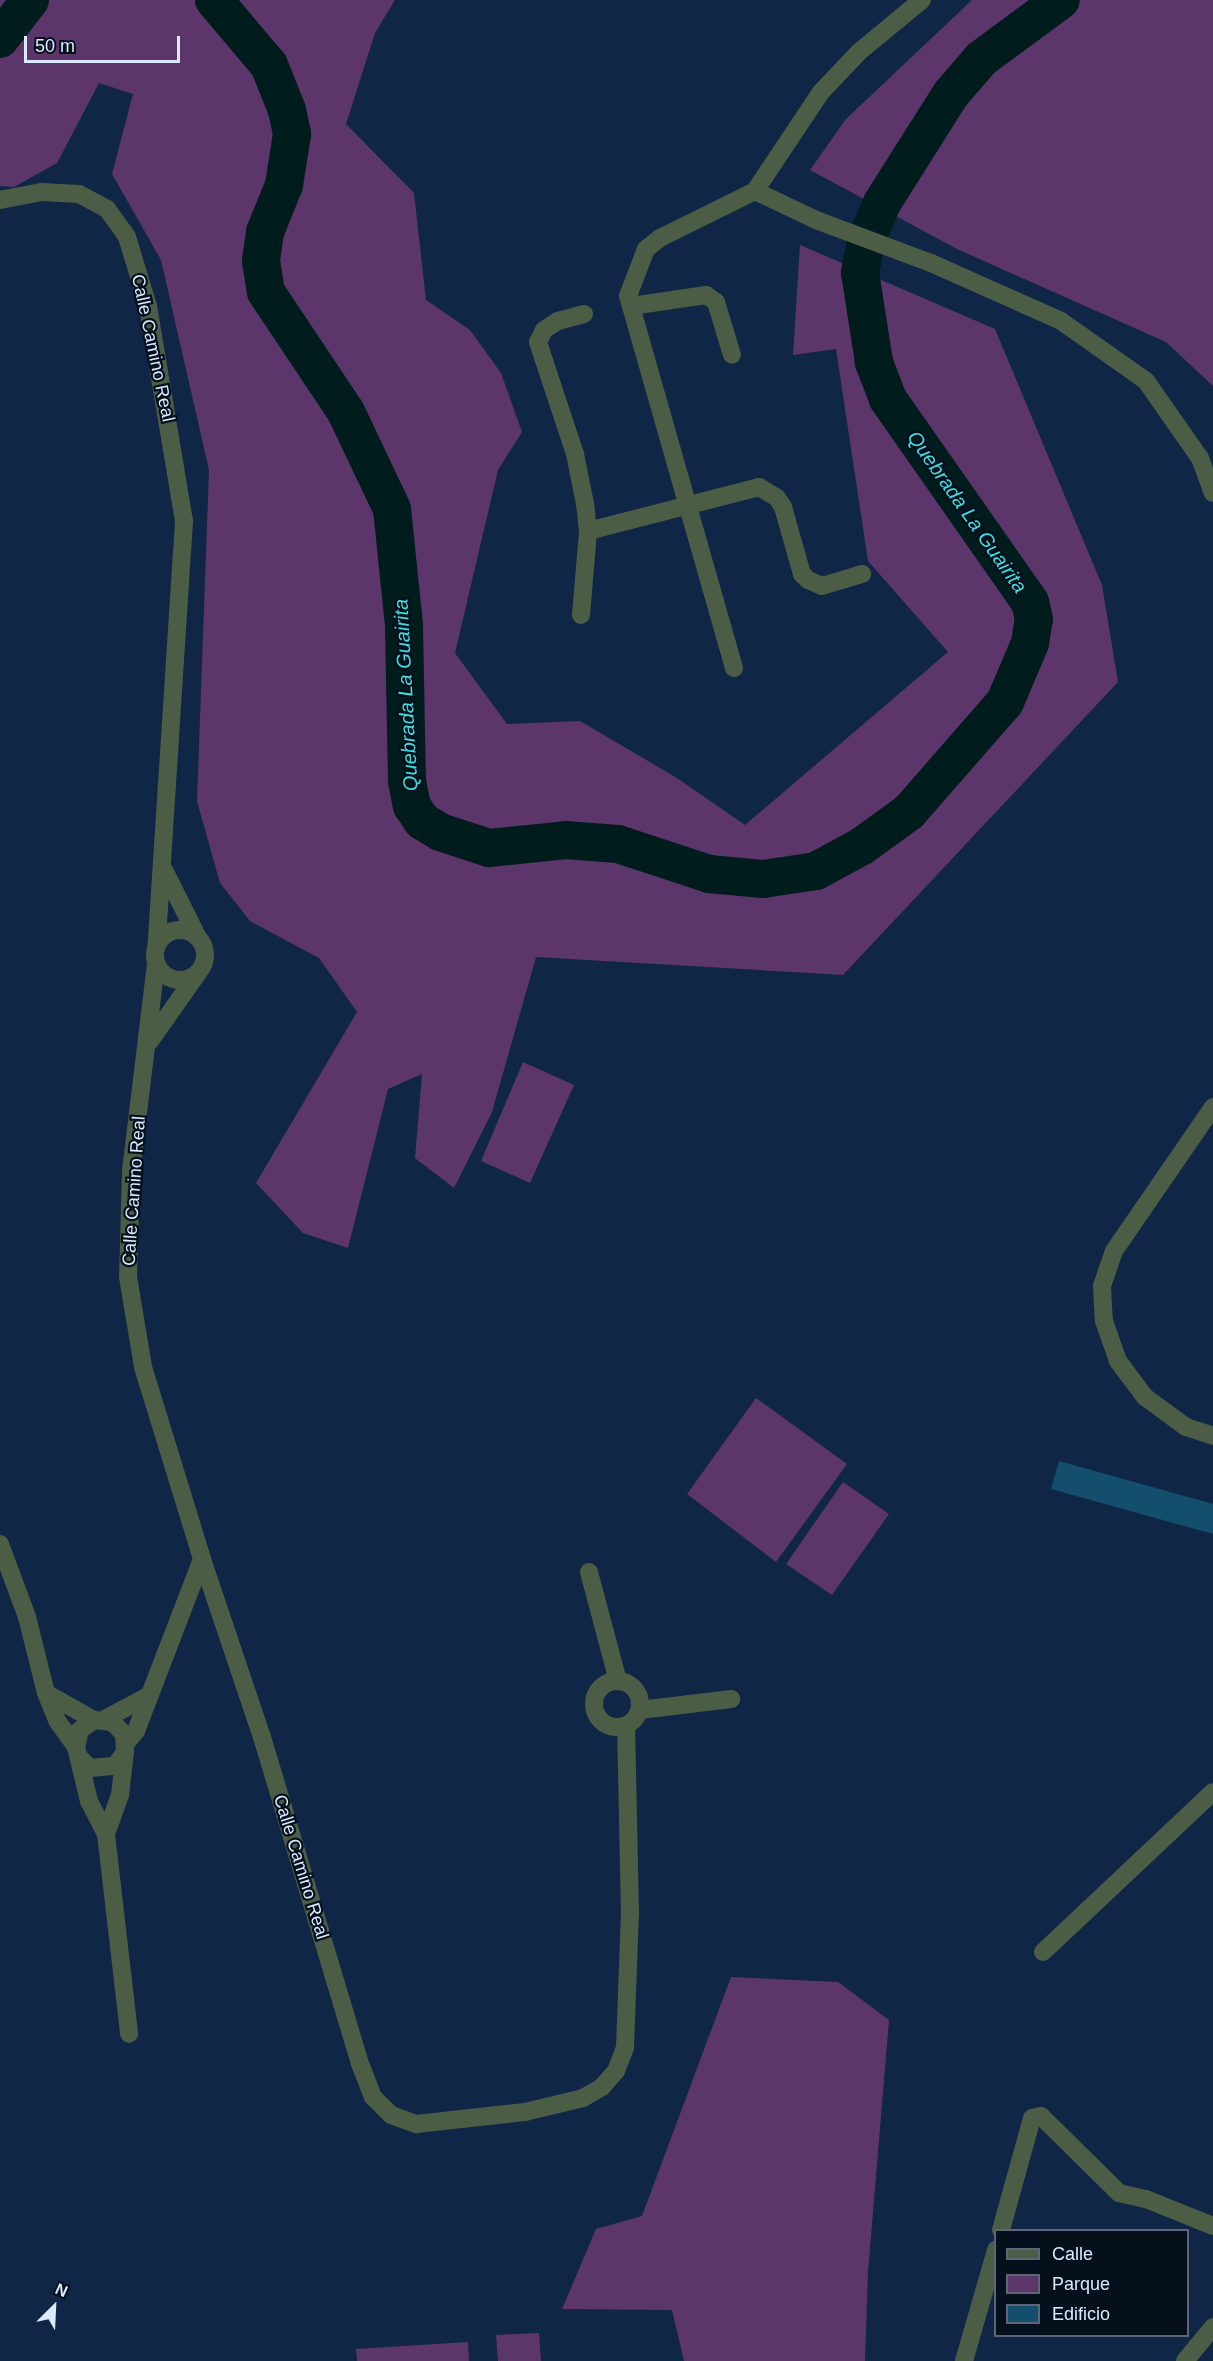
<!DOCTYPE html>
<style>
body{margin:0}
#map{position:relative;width:1213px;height:2361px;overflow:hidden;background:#0f2646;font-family:Helvetica,sans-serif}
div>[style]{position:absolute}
.green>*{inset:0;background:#5c366a}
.river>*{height:38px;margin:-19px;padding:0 19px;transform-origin:19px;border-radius:19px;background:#001c1d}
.building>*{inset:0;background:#144e6d}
.minor>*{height:18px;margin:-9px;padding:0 9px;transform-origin:9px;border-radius:9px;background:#4c5d45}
.minor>.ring{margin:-9px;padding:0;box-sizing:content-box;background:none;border:18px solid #4c5d45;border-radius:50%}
span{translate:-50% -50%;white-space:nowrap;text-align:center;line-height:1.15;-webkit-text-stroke:4.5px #06101d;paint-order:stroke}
.street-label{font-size:18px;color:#dae9fe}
.water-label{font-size:20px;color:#40dee1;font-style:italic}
.legend{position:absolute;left:994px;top:2229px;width:195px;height:108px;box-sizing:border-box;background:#06101d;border:2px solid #5b6777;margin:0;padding:8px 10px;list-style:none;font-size:18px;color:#dae9fe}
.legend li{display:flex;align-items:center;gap:12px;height:30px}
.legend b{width:30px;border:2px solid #5b6777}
.north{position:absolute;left:24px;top:2277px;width:60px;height:60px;-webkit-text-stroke:4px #06101d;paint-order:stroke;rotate:24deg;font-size:16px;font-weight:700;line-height:24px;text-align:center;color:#dae9fe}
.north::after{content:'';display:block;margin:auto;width:21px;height:27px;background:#dae9fe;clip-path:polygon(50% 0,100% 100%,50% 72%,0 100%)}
.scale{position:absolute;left:24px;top:36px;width:156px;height:27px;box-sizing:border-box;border:3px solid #dae9fe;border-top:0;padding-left:8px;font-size:18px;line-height:21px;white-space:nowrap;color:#dae9fe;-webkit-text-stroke:4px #06101d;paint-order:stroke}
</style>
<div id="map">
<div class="green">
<div style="clip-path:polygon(0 0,395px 0,375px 33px,346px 124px,414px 193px,426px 300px,470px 330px,501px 373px,522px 432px,498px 470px,455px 653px,507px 724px,580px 721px,677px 778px,745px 825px,948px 652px,868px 561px,836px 349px,793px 355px,800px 245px,995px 329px,1102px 585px,1118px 682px,843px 975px,536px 957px,492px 1112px,454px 1188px,415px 1158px,422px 1074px,388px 1089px,348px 1248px,303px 1233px,256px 1183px,357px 1012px,319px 958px,250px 921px,220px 883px,197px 801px,209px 470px,161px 260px,112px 174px,133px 94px,99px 83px,57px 163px,14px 187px,0 186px)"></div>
<div style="clip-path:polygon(972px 0,1213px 0,1213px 386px,1166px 342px,957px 249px,810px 170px,846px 119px)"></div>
<div style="clip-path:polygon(523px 1062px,574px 1085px,530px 1183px,481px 1161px)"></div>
<div style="clip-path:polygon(756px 1398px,847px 1464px,776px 1562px,687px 1494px)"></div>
<div style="clip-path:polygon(843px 1482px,889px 1514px,832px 1595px,786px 1564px)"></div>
<div style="clip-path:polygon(731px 1977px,838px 1982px,889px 2020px,868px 2272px,865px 2361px,684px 2361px,672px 2310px,562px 2309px,596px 2229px,642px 2216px)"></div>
<div style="clip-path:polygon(539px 2333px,541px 2361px,498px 2361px,496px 2335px)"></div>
<div style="clip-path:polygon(468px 2342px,469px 2361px,357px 2361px,356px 2349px)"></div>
</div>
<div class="river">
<div style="left:214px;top:0;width:85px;rotate:49.8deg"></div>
<div style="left:269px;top:65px;width:48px;rotate:68.2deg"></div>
<div style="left:287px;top:110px;width:25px;rotate:78deg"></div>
<div style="left:292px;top:134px;width:52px;rotate:98.9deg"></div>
<div style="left:284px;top:185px;width:51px;rotate:112deg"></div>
<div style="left:265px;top:232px;width:29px;rotate:98deg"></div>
<div style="left:261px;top:261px;width:31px;rotate:81deg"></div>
<div style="left:266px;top:292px;width:144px;rotate:56.3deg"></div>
<div style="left:346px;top:412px;width:107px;rotate:64.6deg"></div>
<div style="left:392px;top:509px;width:118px;rotate:84.1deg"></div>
<div style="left:404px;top:626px;width:155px;rotate:88.9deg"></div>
<div style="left:407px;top:781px;width:25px;rotate:79deg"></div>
<div style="left:412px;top:806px;width:18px;rotate:56deg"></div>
<div style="left:422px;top:821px;width:21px;rotate:31deg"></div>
<div style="left:440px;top:832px;width:52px;rotate:18.1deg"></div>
<div style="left:489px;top:848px;width:77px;rotate:-5.9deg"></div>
<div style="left:566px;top:840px;width:52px;rotate:4.4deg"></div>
<div style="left:618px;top:844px;width:96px;rotate:18.2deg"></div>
<div style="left:709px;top:874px;width:54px;rotate:5.3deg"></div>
<div style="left:763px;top:879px;width:54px;rotate:-8.6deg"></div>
<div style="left:816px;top:871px;width:52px;rotate:-28.5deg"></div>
<div style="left:862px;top:846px;width:58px;rotate:-35.9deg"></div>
<div style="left:909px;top:812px;width:146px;rotate:-48.9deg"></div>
<div style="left:1005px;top:702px;width:64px;rotate:-67deg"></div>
<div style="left:1030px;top:643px;width:24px;rotate:-81deg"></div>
<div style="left:1034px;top:619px;width:17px;rotate:-103deg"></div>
<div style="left:1030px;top:602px;width:248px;rotate:-125deg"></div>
<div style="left:888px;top:399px;width:40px;rotate:-111deg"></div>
<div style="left:874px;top:362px;width:90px;rotate:-98.9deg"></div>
<div style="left:860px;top:273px;width:33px;rotate:-79deg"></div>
<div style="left:866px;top:241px;width:41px;rotate:-67.2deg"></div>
<div style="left:882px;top:203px;width:129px;rotate:-57.7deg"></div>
<div style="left:951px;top:94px;width:46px;rotate:-49.4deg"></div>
<div style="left:981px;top:59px;width:99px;rotate:-36.4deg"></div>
<div style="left:0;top:39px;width:49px;rotate:-52.4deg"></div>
</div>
<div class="building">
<div style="clip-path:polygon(1059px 1461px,1213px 1504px,1213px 1534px,1051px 1489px)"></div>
</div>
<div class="minor">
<div style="left:922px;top:0;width:82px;rotate:140.5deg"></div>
<div style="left:859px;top:52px;width:55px;rotate:133.5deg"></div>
<div style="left:821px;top:92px;width:119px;rotate:123.7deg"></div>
<div style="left:755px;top:191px;width:68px;rotate:25.4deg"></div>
<div style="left:816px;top:220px;width:123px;rotate:20.5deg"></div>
<div style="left:931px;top:263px;width:142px;rotate:24deg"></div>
<div style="left:1061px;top:321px;width:104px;rotate:35.2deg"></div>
<div style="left:1146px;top:381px;width:94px;rotate:55deg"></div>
<div style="left:1200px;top:458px;width:37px;rotate:70deg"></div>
<div style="left:0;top:200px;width:43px;rotate:-10.8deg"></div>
<div style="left:42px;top:192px;width:37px;rotate:3deg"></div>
<div style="left:79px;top:194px;width:32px;rotate:28deg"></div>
<div style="left:107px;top:209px;width:34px;rotate:54deg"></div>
<div style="left:127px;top:237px;width:72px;rotate:73.1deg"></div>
<div style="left:148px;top:306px;width:218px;rotate:80.5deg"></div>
<div style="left:184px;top:521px;width:423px;rotate:93.7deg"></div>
<div style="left:631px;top:306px;width:76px;rotate:-8.3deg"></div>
<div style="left:706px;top:295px;width:12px;rotate:35deg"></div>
<div style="left:716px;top:302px;width:55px;rotate:73.2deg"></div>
<div style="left:588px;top:531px;width:177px;rotate:-14.4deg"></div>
<div style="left:759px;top:487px;width:21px;rotate:31deg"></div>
<div style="left:777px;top:498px;width:11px;rotate:56deg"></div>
<div style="left:783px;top:507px;width:70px;rotate:74.2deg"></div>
<div style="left:802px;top:574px;width:8px;rotate:45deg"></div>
<div style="left:808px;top:580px;width:15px;rotate:23deg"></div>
<div style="left:822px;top:586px;width:42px;rotate:-16.7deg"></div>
<div style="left:581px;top:615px;width:84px;rotate:-85.2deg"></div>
<div style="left:588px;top:531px;width:27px;rotate:-96deg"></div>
<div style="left:585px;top:504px;width:51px;rotate:-101.3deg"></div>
<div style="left:575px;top:454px;width:118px;rotate:-108.3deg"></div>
<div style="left:538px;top:342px;width:13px;rotate:-63deg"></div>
<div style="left:544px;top:330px;width:17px;rotate:-33deg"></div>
<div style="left:558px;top:321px;width:27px;rotate:-15deg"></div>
<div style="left:734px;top:668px;width:387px;rotate:-105.9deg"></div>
<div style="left:628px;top:296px;width:50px;rotate:-69deg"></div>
<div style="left:646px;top:249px;width:18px;rotate:-38deg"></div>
<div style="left:660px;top:238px;width:106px;rotate:-26.3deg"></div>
<div style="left:164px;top:870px;width:76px;rotate:63.4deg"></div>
<div class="ring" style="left:155px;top:930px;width:32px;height:32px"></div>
<div style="left:156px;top:964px;width:209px;rotate:96.9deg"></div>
<div style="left:131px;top:1171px;width:106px;rotate:91.6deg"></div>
<div style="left:128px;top:1277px;width:91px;rotate:80.5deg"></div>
<div style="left:143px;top:1367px;width:201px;rotate:72.9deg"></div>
<div style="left:202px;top:1559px;width:188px;rotate:71.4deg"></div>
<div style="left:262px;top:1737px;width:344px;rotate:73.3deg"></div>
<div style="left:361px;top:2066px;width:33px;rotate:69deg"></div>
<div style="left:373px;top:2097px;width:25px;rotate:45deg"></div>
<div style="left:391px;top:2115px;width:27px;rotate:20deg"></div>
<div style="left:416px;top:2124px;width:110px;rotate:-6.3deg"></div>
<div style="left:525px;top:2112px;width:60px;rotate:-13.6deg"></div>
<div style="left:583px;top:2098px;width:22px;rotate:-30deg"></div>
<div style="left:602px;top:2087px;width:21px;rotate:-49deg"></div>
<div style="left:616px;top:2071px;width:25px;rotate:-69deg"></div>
<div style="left:625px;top:2048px;width:134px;rotate:-87.9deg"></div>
<div style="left:630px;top:1914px;width:187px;rotate:-91.2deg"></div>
<div style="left:150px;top:1041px;width:83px;rotate:-54.8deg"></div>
<div style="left:1213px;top:1107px;width:175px;rotate:124.5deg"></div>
<div style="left:1114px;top:1251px;width:37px;rotate:109deg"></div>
<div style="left:1102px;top:1286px;width:35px;rotate:87deg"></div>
<div style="left:1104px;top:1321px;width:42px;rotate:70.7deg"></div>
<div style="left:1118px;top:1361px;width:45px;rotate:53.1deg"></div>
<div style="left:1145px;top:1397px;width:51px;rotate:36.2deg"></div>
<div style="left:1186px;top:1427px;width:28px;rotate:18deg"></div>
<div style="left:0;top:1544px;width:78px;rotate:69.7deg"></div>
<div style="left:27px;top:1617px;width:78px;rotate:76deg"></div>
<div style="left:46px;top:1693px;width:31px;rotate:68deg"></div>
<div style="left:58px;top:1722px;width:31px;rotate:54deg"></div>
<div style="left:589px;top:1572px;width:113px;rotate:75.1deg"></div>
<div class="ring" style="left:594px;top:1681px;width:28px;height:28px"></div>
<div style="left:46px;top:1693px;width:55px;rotate:29.4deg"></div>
<div style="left:640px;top:1710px;width:92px;rotate:-6.9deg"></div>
<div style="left:103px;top:1720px;width:53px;rotate:-28deg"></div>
<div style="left:126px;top:1743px;width:16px;rotate:-50deg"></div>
<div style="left:136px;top:1731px;width:184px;rotate:-69deg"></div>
<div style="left:78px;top:1756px;width:17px;rotate:45deg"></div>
<div style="left:90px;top:1768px;width:25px;rotate:-5deg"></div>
<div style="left:115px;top:1766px;width:17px;rotate:-54deg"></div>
<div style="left:125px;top:1752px;width:18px;rotate:-93deg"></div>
<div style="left:124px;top:1734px;width:17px;rotate:-135deg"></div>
<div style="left:112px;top:1722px;width:18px;rotate:-174deg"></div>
<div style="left:94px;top:1720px;width:17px;rotate:144deg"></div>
<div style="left:80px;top:1730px;width:17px;rotate:103deg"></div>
<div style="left:76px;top:1747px;width:56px;rotate:76.5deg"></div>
<div style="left:89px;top:1801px;width:37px;rotate:63deg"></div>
<div style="left:106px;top:1834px;width:201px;rotate:83.4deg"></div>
<div style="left:106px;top:1834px;width:41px;rotate:-70.3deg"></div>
<div style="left:120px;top:1795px;width:43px;rotate:-83.4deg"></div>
<div style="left:1043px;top:1952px;width:233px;rotate:-43.3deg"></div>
<div style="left:1001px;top:2230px;width:116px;rotate:-74.5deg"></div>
<div style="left:1032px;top:2118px;width:9px;rotate:-13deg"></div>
<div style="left:1041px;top:2116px;width:110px;rotate:44.6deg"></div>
<div style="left:1119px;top:2193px;width:28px;rotate:13deg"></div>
<div style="left:1146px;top:2199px;width:72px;rotate:21.9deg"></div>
<div style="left:964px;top:2361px;width:116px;rotate:-73.9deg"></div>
<div style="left:1185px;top:2361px;width:44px;rotate:-50.5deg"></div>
</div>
<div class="street-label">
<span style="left:153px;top:348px;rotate:78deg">Calle Camino Real</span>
<span style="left:134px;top:1191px;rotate:-86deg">Calle Camino Real</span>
<span style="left:301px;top:1867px;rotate:73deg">Calle Camino Real</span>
</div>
<div class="water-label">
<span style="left:967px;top:512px;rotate:55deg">Quebrada La Guairita</span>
<span style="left:406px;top:695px;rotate:-93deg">Quebrada La Guairita</span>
</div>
<ul class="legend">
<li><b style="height:8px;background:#4c5d45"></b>Calle</li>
<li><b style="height:16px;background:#5c366a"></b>Parque</li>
<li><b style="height:16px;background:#144e6d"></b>Edificio</li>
</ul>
<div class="north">N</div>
<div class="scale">50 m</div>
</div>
